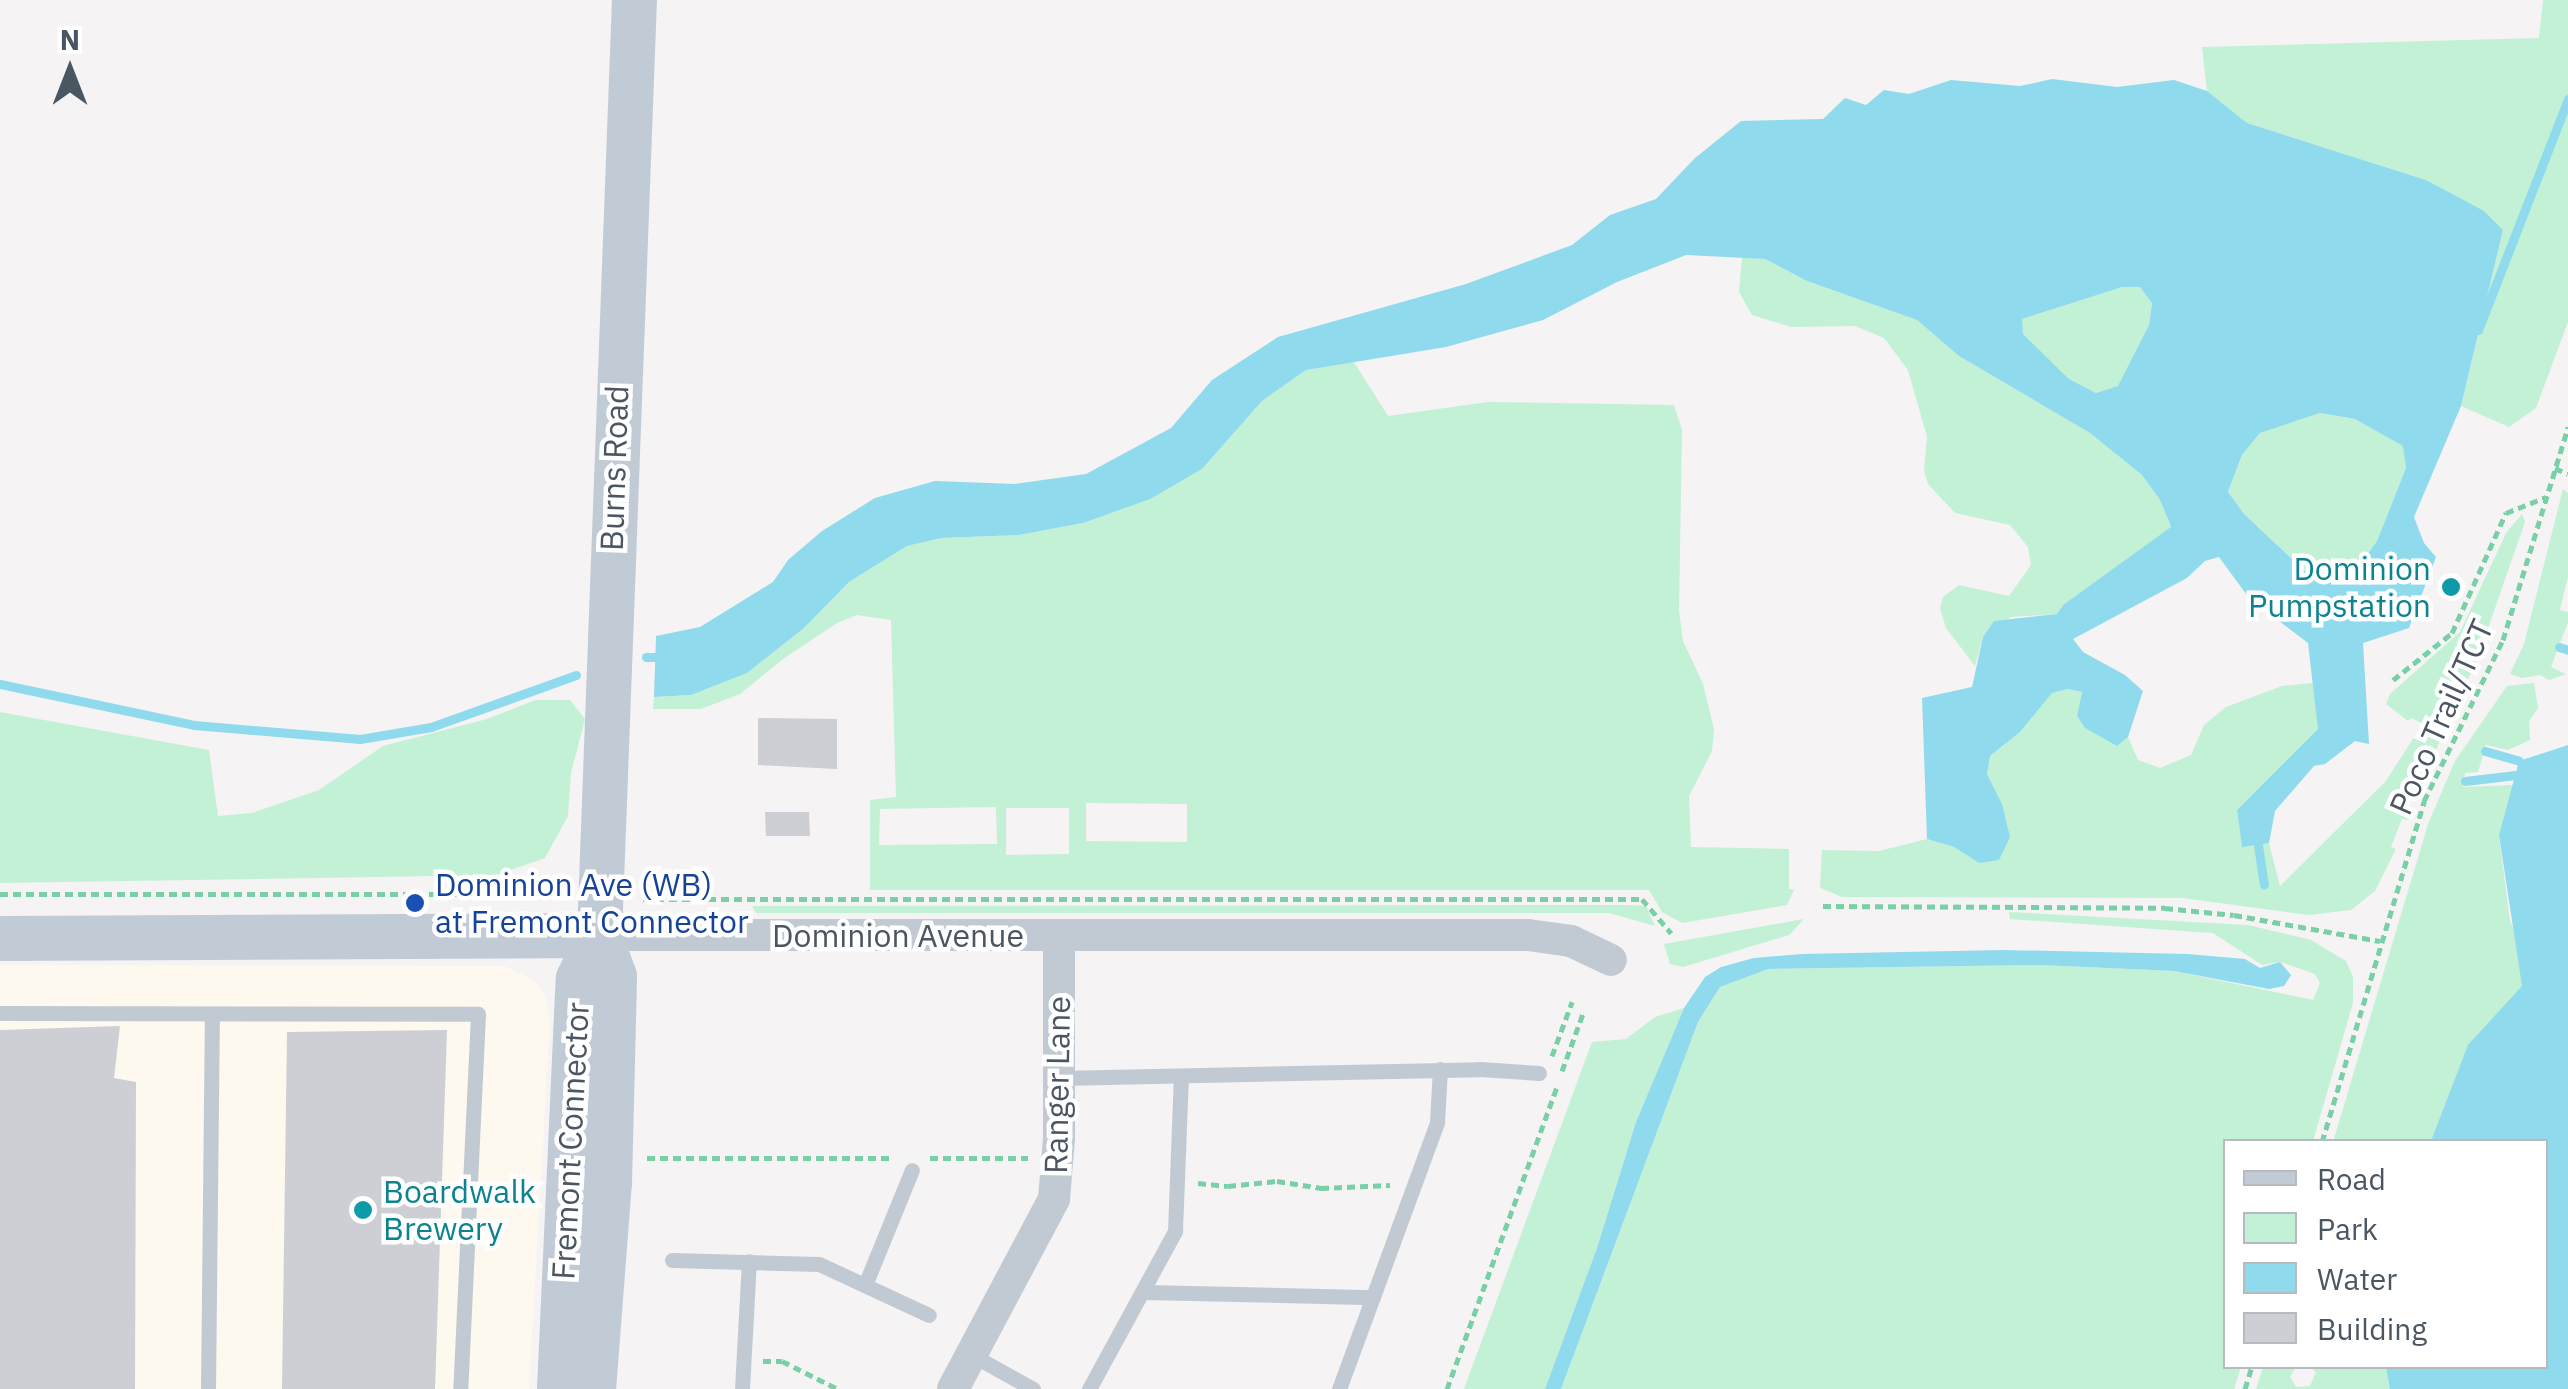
<!DOCTYPE html>
<style>
body{margin:0}
#map{position:relative;width:2568px;height:1389px;overflow:hidden;background:#f5f3f3;font-family:"IBM Plex Sans",sans-serif}
div>[style]{position:absolute}
.commercial>*{inset:0;background:#fdf9ef}
.green>*{inset:0;background:#c3f1d5}
.water>*{inset:0;background:#90daee}
.stream>*{height:9px;margin:-4.5px;padding:0 4.5px;transform-origin:4.5px;border-radius:4.5px;background:#90daee}
.building>*{inset:0;background:#cdcfd5}
.path>*{height:5px;margin-top:-2.5px;transform-origin:0;background:repeating-linear-gradient(90deg,#7ad0a6 0 8px,transparent 0 13px)}
.lane>*{height:15px;margin:-7.5px;padding:0 7.5px;transform-origin:7.5px;border-radius:7.5px;background:#c1cad2}
.street>*{height:32px;margin:-16px;padding:0 16px;transform-origin:16px;border-radius:16px;background:#c1cad2}
.secondary>*{height:45px;margin:-22.5px;padding:0 22.5px;transform-origin:22.5px;border-radius:22.5px;background:#c1cbd6}
.dots>*{width:28px;height:28px;translate:-50% -50%;box-sizing:border-box;border:5px solid #fff;border-radius:50%}
span{translate:-50% -50%;white-space:nowrap;text-align:center;line-height:1.15;-webkit-text-stroke:9px #fff;paint-order:stroke}
.street-label{font-size:32px;color:#4a5661}
.culture-label{font-size:32px;color:#0d838f}
.right{translate:-100% -50%;text-align:right}
.left{translate:0 -50%;text-align:left}
.transit-label{font-size:32px;color:#164399}
.legend{position:absolute;left:2223px;top:1139px;width:325px;height:230px;box-sizing:border-box;background:#fff;border:2px solid #b7bbc0;margin:0;padding:12px 18px;list-style:none;font-size:30px;color:#4a5661}
.legend li{display:flex;align-items:center;gap:20px;height:50px}
.legend b{width:50px;border:2px solid #b7bbc0}
.north{position:absolute;left:20px;top:20px;width:100px;height:100px;-webkit-text-stroke:8px #fff;paint-order:stroke;rotate:0deg;font-size:28px;font-weight:700;line-height:40px;text-align:center;color:#4a5661}
.north::after{content:'';display:block;margin:auto;width:35px;height:45px;background:#4a5661;clip-path:polygon(50% 0,100% 100%,50% 72%,0 100%)}
</style>
<div id="map">
<div class="commercial">
<div style="clip-path:polygon(0 965px,504px 966px,536px 981px,546px 999px,550px 1020px,529px 1389px,0 1389px)"></div>
</div>
<div class="green">
<div style="clip-path:polygon(2543px 0,2568px 0,2568px 322px,2536px 408px,2509px 427px,2461px 406px,2503px 230px,2426px 180px,2247px 123px,2207px 91px,2202px 47px,2539px 38px)"></div>
<div style="clip-path:polygon(1742px 257px,1765px 259px,1807px 281px,1917px 320px,1959px 356px,2090px 433px,2142px 475px,2160px 500px,2171px 528px,2063px 605px,2057px 614px,2011px 617px,1983px 637px,1975px 666px,1946px 628px,1940px 608px,1943px 597px,1959px 585px,2009px 596px,2031px 565px,2028px 547px,2010px 525px,1955px 513px,1928px 484px,1924px 471px,1927px 437px,1908px 370px,1884px 338px,1855px 326px,1791px 327px,1752px 315px,1739px 292px)"></div>
<div style="clip-path:polygon(2121px 287px,2140px 287px,2152px 302px,2149px 325px,2119px 386px,2096px 393px,2069px 379px,2023px 334px,2021px 319px)"></div>
<div style="clip-path:polygon(evenodd,1352px 359px,1388px 416px,1488px 402px,1674px 405px,1682px 430px,1679px 610px,1683px 641px,1703px 684px,1714px 729px,1712px 751px,1689px 796px,1691px 847px,1789px 849px,1789px 889px,1794px 890px,1787px 905px,1682px 923px,1662px 912px,1649px 890px,870px 890px,870px 800px,896px 797px,891px 620px,857px 615px,837px 623px,783px 659px,740px 694px,701px 709px,653px 709px,654px 697px,691px 695px,747px 673px,804px 628px,849px 582px,907px 546px,941px 538px,1019px 535px,1083px 523px,1202px 469px,1262px 401px,1306px 370px,1352px 359px,1086px 803px,1187px 804px,1187px 842px,1086px 841px,1086px 803px,1352px 359px,996px 807px,997px 844px,879px 845px,880px 809px,996px 807px,1352px 359px,1069px 808px,1069px 854px,1006px 855px,1006px 808px,1069px 808px)"></div>
<div style="clip-path:polygon(2320px 413px,2355px 419px,2404px 446px,2406px 468px,2377px 541px,2354px 573px,2311px 577px,2244px 514px,2228px 493px,2242px 455px,2260px 433px)"></div>
<div style="clip-path:polygon(2563px 489px,2568px 493px,2568px 577px,2560px 610px,2568px 612px,2568px 622px,2551px 667px,2566px 674px,2549px 680px,2540px 675px,2522px 678px,2510px 674px,2524px 644px)"></div>
<div style="clip-path:polygon(2522px 514px,2525px 522px,2478px 657px,2422px 781px,2417px 781px,2406px 809px,2411px 811px,2408px 820px,2402px 819px,2391px 847px,2396px 849px,2375px 891px,2351px 910px,2309px 915px,2183px 898px,1842px 897px,1820px 888px,1822px 850px,1879px 851px,1927px 839px,1954px 847px,1979px 863px,2002px 804px,1987px 774px,1990px 756px,2020px 732px,2052px 693px,2068px 689px,2082px 692px,2077px 716px,2085px 728px,2117px 745px,2128px 737px,2138px 760px,2160px 768px,2191px 755px,2204px 725px,2226px 707px,2282px 686px,2313px 683px,2319px 729px,2237px 810px,2242px 846px,2269px 843px,2280px 886px,2385px 782px,2413px 739px,2423px 734px,2424px 724px,2411px 718px,2408px 721px,2386px 704px,2390px 694px,2460px 632px,2506px 533px)"></div>
<div style="clip-path:polygon(2534px 683px,2538px 708px,2529px 721px,2530px 740px,2508px 750px,2486px 745px,2478px 772px,2465px 773px,2463px 787px,2513px 785px,2499px 836px,2510px 921px,2529px 963px,2477px 1141px,2333px 1142px,2428px 824px,2455px 761px,2507px 686px)"></div>
<div style="clip-path:polygon(536px 700px,570px 700px,585px 719px,571px 773px,568px 816px,545px 858px,497px 875px,0 883px,0 712px,209px 750px,218px 816px,252px 813px,319px 790px,383px 746px,487px 719px)"></div>
<div style="clip-path:polygon(1630px 905px,1646px 906px,1655px 926px,1609px 913px,756px 913px,752px 906px)"></div>
<div style="clip-path:polygon(2009px 912px,2248px 925px,2311px 940px,2346px 961px,2353px 977px,2353px 1003px,2313px 1141px,2226px 1142px,2226px 1366px,2241px 1367px,2234px 1389px,1561px 1389px,1698px 1022px,1720px 987px,1768px 969px,2040px 965px,2174px 971px,2313px 1000px,2320px 983px,2315px 974px,2280px 962px,2262px 965px,2213px 933px,2010px 919px)"></div>
<div style="clip-path:polygon(1804px 919px,1789px 935px,1683px 967px,1670px 964px,1664px 944px)"></div>
<div style="clip-path:polygon(1684px 1008px,1636px 1122px,1597px 1248px,1545px 1389px,1464px 1389px,1592px 1042px,1626px 1039px,1655px 1017px)"></div>
<div style="clip-path:polygon(2546px 1366px,2568px 1389px,2256px 1389px,2263px 1367px,2296px 1367px,2290px 1377px,2296px 1387px,2310px 1386px,2316px 1372px,2310px 1367px)"></div>
</div>
<div class="water">
<div style="clip-path:polygon(evenodd,2052px 79px,2117px 87px,2174px 80px,2207px 91px,2247px 123px,2426px 180px,2484px 211px,2503px 230px,2461px 406px,2414px 517px,2424px 543px,2436px 557px,2409px 628px,2363px 643px,2369px 744px,2355px 741px,2325px 764px,2314px 766px,2275px 811px,2269px 843px,2242px 847px,2237px 810px,2318px 729px,2308px 643px,2249px 598px,2219px 557px,2205px 561px,2187px 578px,2073px 639px,2083px 652px,2125px 675px,2143px 691px,2128px 737px,2117px 746px,2085px 728px,2077px 716px,2082px 692px,2068px 689px,2052px 693px,2020px 732px,1990px 756px,1987px 774px,2002px 804px,2010px 837px,1999px 860px,1979px 863px,1954px 847px,1927px 839px,1922px 698px,1972px 687px,1983px 637px,1994px 621px,2057px 614px,2063px 605px,2171px 527px,2160px 500px,2142px 475px,2090px 433px,1959px 356px,1917px 320px,1807px 281px,1765px 259px,1686px 255px,1617px 282px,1543px 320px,1446px 347px,1306px 370px,1262px 401px,1202px 469px,1150px 499px,1083px 523px,1019px 535px,941px 538px,907px 546px,849px 582px,804px 628px,747px 673px,691px 695px,654px 697px,656px 636px,700px 627px,773px 582px,788px 560px,822px 531px,875px 498px,935px 481px,1015px 484px,1086px 474px,1171px 428px,1212px 380px,1278px 337px,1466px 284px,1572px 245px,1610px 215px,1656px 199px,1695px 158px,1741px 121px,1823px 119px,1845px 98px,1866px 105px,1884px 90px,1909px 94px,1951px 80px,2020px 86px,2052px 79px,2122px 287px,2140px 287px,2152px 303px,2149px 325px,2118px 386px,2096px 393px,2069px 379px,2023px 334px,2022px 319px,2122px 287px,2052px 79px,2320px 413px,2355px 419px,2403px 446px,2406px 468px,2377px 541px,2354px 573px,2311px 577px,2244px 514px,2228px 492px,2242px 455px,2260px 433px,2320px 413px)"></div>
<div style="clip-path:polygon(2568px 745px,2568px 1389px,2390px 1389px,2386px 1367px,2546px 1366px,2546px 1142px,2431px 1141px,2468px 1045px,2522px 986px,2499px 835px,2519px 761px)"></div>
<div style="clip-path:polygon(2004px 950px,2187px 954px,2245px 959px,2260px 968px,2280px 962px,2291px 975px,2284px 986px,2269px 989px,2174px 971px,2040px 965px,1768px 969px,1720px 987px,1698px 1022px,1561px 1389px,1545px 1389px,1597px 1248px,1636px 1122px,1684px 1008px,1705px 977px,1721px 967px,1754px 958px,1802px 954px)"></div>
</div>
<div class="stream">
<div style="left:2478px;top:330px;width:248px;rotate:-68.7deg"></div>
<div style="left:2559px;top:647px;width:9px;rotate:18deg"></div>
<div style="left:646px;top:657px;width:19px"></div>
<div style="left:0;top:684px;width:198px;rotate:11.9deg"></div>
<div style="left:194px;top:725px;width:167px;rotate:4.8deg"></div>
<div style="left:360px;top:739px;width:72px;rotate:-9.6deg"></div>
<div style="left:431px;top:727px;width:154px;rotate:-19.7deg"></div>
<div style="left:2485px;top:751px;width:35px;rotate:16deg"></div>
<div style="left:2465px;top:781px;width:51px;rotate:-6.7deg"></div>
<div style="left:2258px;top:845px;width:40px;rotate:81.5deg"></div>
</div>
<div class="building">
<div style="clip-path:polygon(758px 718px,837px 719px,837px 769px,758px 765px)"></div>
<div style="clip-path:polygon(765px 812px,809px 812px,810px 836px,766px 836px)"></div>
<div style="clip-path:polygon(120px 1026px,114px 1078px,136px 1082px,135px 1389px,0 1389px,0 1030px)"></div>
<div style="clip-path:polygon(447px 1030px,435px 1389px,282px 1389px,287px 1032px)"></div>
</div>
<div class="path">
<div style="left:2555px;top:468px;width:14px;rotate:25deg"></div>
<div style="left:2393px;top:680px;width:75px;rotate:-38.5deg"></div>
<div style="left:2452px;top:633px;width:132px;rotate:-65.8deg"></div>
<div style="left:2506px;top:513px;width:43px;rotate:-21.8deg"></div>
<div style="left:0;top:894px;width:474px"></div>
<div style="left:474px;top:894px;width:20px;rotate:-11deg"></div>
<div style="left:494px;top:890px;width:70px;rotate:4.1deg"></div>
<div style="left:643px;top:899px;width:999px"></div>
<div style="left:1642px;top:899px;width:45px;rotate:49.5deg"></div>
<div style="left:1823px;top:906px;width:342px;rotate:0.3deg"></div>
<div style="left:2165px;top:908px;width:69px;rotate:5.8deg"></div>
<div style="left:2234px;top:915px;width:148px;rotate:10.1deg"></div>
<div style="left:1552px;top:1056px;width:58px;rotate:-69.7deg"></div>
<div style="left:1562px;top:1071px;width:64px;rotate:-69.9deg"></div>
<div style="left:2322px;top:1142px;width:356px;rotate:-73.3deg"></div>
<div style="left:2424px;top:801px;width:179px;rotate:-63.9deg"></div>
<div style="left:2503px;top:640px;width:223px;rotate:-73deg"></div>
<div style="left:647px;top:1158px;width:247px"></div>
<div style="left:930px;top:1158px;width:98px"></div>
<div style="left:1198px;top:1183px;width:30px;rotate:6deg"></div>
<div style="left:1228px;top:1186px;width:49px;rotate:-5.8deg"></div>
<div style="left:1277px;top:1181px;width:45px;rotate:9deg"></div>
<div style="left:1321px;top:1188px;width:69px;rotate:-2.5deg"></div>
<div style="left:763px;top:1361px;width:19px"></div>
<div style="left:782px;top:1361px;width:63px;rotate:26.6deg"></div>
<div style="left:1447px;top:1389px;width:322px;rotate:-70deg"></div>
<div style="left:2245px;top:1389px;width:24px;rotate:-73deg"></div>
</div>
<div class="lane">
<div style="left:0;top:1013px;width:478px;rotate:0.1deg"></div>
<div style="left:478px;top:1014px;width:375px;rotate:92.7deg"></div>
<div style="left:1059px;top:1078px;width:421px;rotate:-1.2deg"></div>
<div style="left:1480px;top:1069px;width:59px;rotate:3.9deg"></div>
<div style="left:672px;top:1260px;width:147px;rotate:1.6deg"></div>
<div style="left:819px;top:1264px;width:121px;rotate:24.9deg"></div>
<div style="left:865px;top:1285px;width:124px;rotate:-67.8deg"></div>
<div style="left:1145px;top:1292px;width:228px;rotate:1.3deg"></div>
<div style="left:972px;top:1355px;width:70px;rotate:29.1deg"></div>
<div style="left:208px;top:1389px;width:374px;rotate:-89.4deg"></div>
<div style="left:742px;top:1389px;width:128px;rotate:-86.9deg"></div>
<div style="left:1089px;top:1389px;width:180px;rotate:-61.4deg"></div>
<div style="left:1175px;top:1231px;width:153px;rotate:-87.8deg"></div>
<div style="left:1339px;top:1389px;width:284px;rotate:-69.8deg"></div>
<div style="left:1437px;top:1122px;width:53px;rotate:-86.8deg"></div>
</div>
<div class="street">
<div style="left:599px;top:935px;width:929px"></div>
<div style="left:1528px;top:935px;width:43px;rotate:7.9deg"></div>
<div style="left:1571px;top:941px;width:44px;rotate:25.4deg"></div>
<div style="left:953px;top:1389px;width:215px;rotate:-62deg"></div>
<div style="left:1054px;top:1199px;width:61px;rotate:-85.3deg"></div>
<div style="left:1059px;top:1138px;width:203px;rotate:-90deg"></div>
</div>
<div class="secondary">
<div style="left:0;top:938px;width:599px;rotate:-0.29deg"></div>
<div style="left:559px;top:1389px;width:411px;rotate:-87.4deg"></div>
<div style="left:578px;top:978px;width:48px;rotate:-64deg"></div>
<div style="left:593px;top:1389px;width:207px;rotate:-85.6deg"></div>
<div style="left:609px;top:1183px;width:207px;rotate:-88.6deg"></div>
<div style="left:614px;top:976px;width:44px;rotate:-110.1deg"></div>
<div style="left:599px;top:935px;width:936px;rotate:-87.86deg"></div>
</div>
<div class="dots">
<div style="left:2451px;top:587px;background:#0f9aa8"></div>
<div style="left:415px;top:903px;background:#1a4fb4"></div>
<div style="left:363px;top:1210px;background:#0f9aa8"></div>
</div>
<div class="street-label">
<span style="left:614px;top:468px;rotate:-88deg">Burns Road</span>
<span style="left:2441px;top:717px;rotate:-66deg">Poco Trail/TCT</span>
<span style="left:898px;top:935px">Dominion Avenue</span>
<span style="left:1057px;top:1085px;rotate:-89deg">Ranger Lane</span>
<span style="left:570px;top:1141px;rotate:-87deg">Fremont Connector</span>
</div>
<div class="culture-label">
<span class="right" style="left:2431px;top:587px">Dominion<br>Pumpstation</span>
<span class="left" style="left:383px;top:1210px">Boardwalk<br>Brewery</span>
</div>
<div class="transit-label">
<span class="left" style="left:435px;top:903px">Dominion Ave (WB)<br>at Fremont Connector</span>
</div>
<ul class="legend">
<li><b style="height:12px;background:#c1cbd6"></b>Road</li>
<li><b style="height:28px;background:#c3f1d5"></b>Park</li>
<li><b style="height:28px;background:#90daee"></b>Water</li>
<li><b style="height:28px;background:#cdcfd5"></b>Building</li>
</ul>
<div class="north">N</div>
</div>
